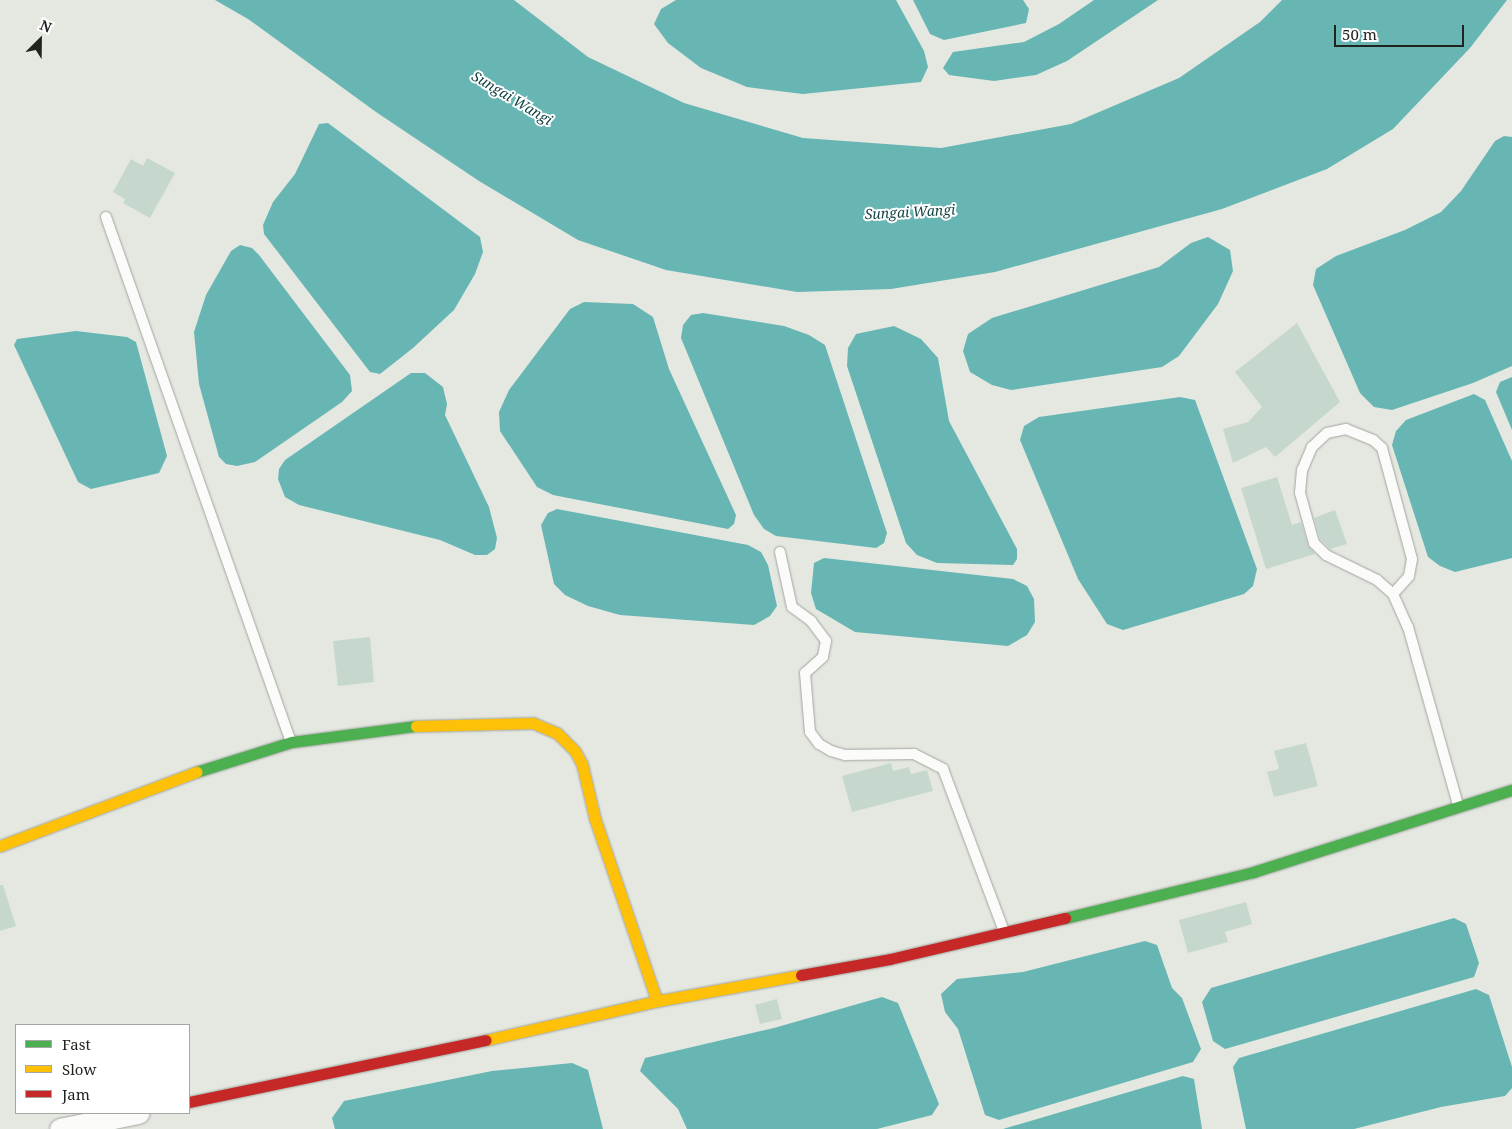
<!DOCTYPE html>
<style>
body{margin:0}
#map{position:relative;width:1512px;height:1129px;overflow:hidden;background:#e4e8e0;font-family:"Noto Serif",serif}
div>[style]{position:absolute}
.water>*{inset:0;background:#67b6b4}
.building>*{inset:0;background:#c6d8cd}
.roads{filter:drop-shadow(0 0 1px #a2a59f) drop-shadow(0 0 1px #a2a59f)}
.lane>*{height:10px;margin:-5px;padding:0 5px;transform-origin:5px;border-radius:5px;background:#fbfcfa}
.street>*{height:21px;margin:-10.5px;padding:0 10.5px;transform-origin:10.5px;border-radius:10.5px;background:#fbfcfa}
.fast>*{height:11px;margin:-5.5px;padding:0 5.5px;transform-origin:5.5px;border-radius:5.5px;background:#4caf50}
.slow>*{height:11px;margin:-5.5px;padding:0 5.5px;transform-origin:5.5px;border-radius:5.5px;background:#ffc107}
.jam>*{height:11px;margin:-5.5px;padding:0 5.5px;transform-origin:5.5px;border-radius:5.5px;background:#c62828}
span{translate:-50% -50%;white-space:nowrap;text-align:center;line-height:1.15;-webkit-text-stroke:4px #fff;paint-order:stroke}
.water-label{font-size:14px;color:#144544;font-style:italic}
.legend{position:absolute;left:15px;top:1024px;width:175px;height:90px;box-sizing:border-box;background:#fff;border:1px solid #a6a7a5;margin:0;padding:6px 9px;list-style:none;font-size:15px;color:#21241e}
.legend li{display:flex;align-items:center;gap:10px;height:25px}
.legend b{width:25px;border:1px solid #a6a7a5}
.north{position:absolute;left:15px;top:15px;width:50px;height:50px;-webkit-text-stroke:4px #fff;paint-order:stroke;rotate:23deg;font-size:14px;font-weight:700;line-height:20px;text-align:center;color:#21241e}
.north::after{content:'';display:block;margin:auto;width:18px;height:22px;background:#21241e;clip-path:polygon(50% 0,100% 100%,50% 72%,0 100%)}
.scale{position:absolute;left:1334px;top:25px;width:130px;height:22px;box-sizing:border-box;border:2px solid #21241e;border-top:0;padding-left:6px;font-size:15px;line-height:18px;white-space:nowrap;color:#21241e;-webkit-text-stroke:4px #fff;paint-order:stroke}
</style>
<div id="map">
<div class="water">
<div style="clip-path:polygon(215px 0,514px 0,588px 57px,684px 103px,803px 138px,941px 148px,1071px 124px,1179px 78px,1260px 22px,1282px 0,1507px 0,1470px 48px,1393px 129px,1327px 169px,1222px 209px,995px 272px,891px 289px,797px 292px,666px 270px,578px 240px,479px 181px,376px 112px,248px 19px)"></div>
<div style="clip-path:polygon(676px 0,896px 0,924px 51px,928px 67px,921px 82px,803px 94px,747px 87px,701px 68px,668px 43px,654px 24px,661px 9px)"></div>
<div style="clip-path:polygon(913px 0,1023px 0,1029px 9px,1026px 23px,944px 40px,930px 34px)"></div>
<div style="clip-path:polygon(1094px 0,1158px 0,1067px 61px,1036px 75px,994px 81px,949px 75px,943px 68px,953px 52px,1024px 42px,1059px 24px)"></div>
<div style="clip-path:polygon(328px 123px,480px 237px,483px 252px,475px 274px,454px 310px,413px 348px,380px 374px,370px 372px,264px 234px,263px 225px,273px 202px,295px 174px,319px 124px)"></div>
<div style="clip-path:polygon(1504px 136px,1512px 137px,1512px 366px,1473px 383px,1392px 410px,1374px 407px,1360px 393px,1313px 285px,1316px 269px,1336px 256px,1405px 230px,1441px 212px,1461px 191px,1495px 141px)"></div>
<div style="clip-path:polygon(1208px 237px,1230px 250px,1233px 271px,1218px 304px,1179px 356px,1162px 367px,1011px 390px,992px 385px,970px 372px,963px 351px,968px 334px,992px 318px,1159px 267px,1191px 243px)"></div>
<div style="clip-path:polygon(240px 245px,252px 248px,259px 255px,350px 375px,352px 391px,342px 402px,255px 462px,237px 466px,226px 464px,219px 457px,199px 384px,194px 332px,206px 295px,231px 251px)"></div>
<div style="clip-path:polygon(584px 302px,633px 304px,653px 317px,669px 369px,736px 515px,734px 524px,728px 529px,553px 495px,537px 487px,500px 431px,499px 412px,509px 390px,570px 309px)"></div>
<div style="clip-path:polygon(703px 313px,784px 326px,809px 335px,825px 345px,887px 533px,884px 543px,876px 548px,776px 536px,764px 529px,754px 515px,681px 338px,683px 325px,691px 315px)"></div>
<div style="clip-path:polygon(894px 326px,921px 339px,938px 358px,949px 421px,1017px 549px,1017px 559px,1013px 565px,937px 563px,917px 555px,906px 543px,847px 366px,848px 348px,856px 334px)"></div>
<div style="clip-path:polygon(76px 331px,127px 337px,136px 342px,167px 456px,159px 473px,91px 489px,78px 482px,14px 345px,17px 339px)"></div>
<div style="clip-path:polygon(411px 373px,425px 373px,443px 387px,447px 404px,445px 415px,489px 507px,497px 538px,495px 549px,487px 555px,475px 555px,440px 540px,299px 505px,285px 497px,278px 479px,279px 469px,285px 460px)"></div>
<div style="clip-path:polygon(1512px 377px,1512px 430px,1496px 392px,1500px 382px)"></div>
<div style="clip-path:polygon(1474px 394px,1485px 400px,1512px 461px,1512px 558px,1455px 572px,1440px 566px,1428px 557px,1392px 445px,1396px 431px,1406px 420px)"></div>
<div style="clip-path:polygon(1180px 397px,1195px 400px,1257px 569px,1253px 586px,1244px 594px,1123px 630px,1107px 624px,1078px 579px,1020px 440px,1024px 426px,1039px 417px)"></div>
<div style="clip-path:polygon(557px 509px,748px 545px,761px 552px,768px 565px,777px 606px,770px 616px,754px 625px,620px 615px,588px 606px,565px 595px,554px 584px,541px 525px,548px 513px)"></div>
<div style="clip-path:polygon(824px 558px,1013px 579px,1027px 586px,1034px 599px,1035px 622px,1027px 635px,1008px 646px,855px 632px,816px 609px,811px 593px,814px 563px)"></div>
<div style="clip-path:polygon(1454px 918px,1466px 924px,1479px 963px,1474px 977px,1225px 1049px,1213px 1041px,1202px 1002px,1211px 988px)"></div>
<div style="clip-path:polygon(1145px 941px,1157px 945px,1172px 988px,1182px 998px,1201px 1049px,1193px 1062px,999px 1120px,985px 1115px,958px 1029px,945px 1012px,941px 994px,957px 979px,1023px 972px)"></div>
<div style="clip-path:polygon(1476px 989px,1489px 995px,1512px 1067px,1512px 1088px,1505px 1096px,1441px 1107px,1354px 1129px,1246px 1129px,1233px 1067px,1239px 1058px)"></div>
<div style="clip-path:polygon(882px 997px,898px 1003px,939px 1104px,932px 1115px,877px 1129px,687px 1129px,678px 1109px,640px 1071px,645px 1058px,774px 1028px)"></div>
<div style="clip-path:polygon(572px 1063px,588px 1070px,603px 1129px,335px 1129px,332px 1118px,344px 1101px,492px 1071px)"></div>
<div style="clip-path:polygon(1183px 1076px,1194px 1079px,1202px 1129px,1003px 1129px)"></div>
</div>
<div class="building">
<div style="clip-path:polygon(147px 158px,175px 173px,150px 218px,123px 203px,125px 199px,113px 192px,131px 159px,143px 166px)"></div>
<div style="clip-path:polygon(1297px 323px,1340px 402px,1275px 457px,1266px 447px,1233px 463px,1223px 429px,1248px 422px,1262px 407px,1235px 372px)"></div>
<div style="clip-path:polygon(1277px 477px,1292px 525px,1301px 522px,1308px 545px,1315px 554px,1266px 569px,1241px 488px)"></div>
<div style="clip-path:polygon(1335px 510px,1347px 544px,1330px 549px,1320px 539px,1314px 518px)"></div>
<div style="clip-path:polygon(370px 637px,374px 682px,338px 686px,333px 641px)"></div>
<div style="clip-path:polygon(1306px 743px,1318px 786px,1274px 797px,1267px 772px,1279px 769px,1274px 751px)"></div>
<div style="clip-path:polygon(891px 763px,893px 771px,909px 767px,911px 774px,927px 770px,933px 791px,852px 812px,842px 776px)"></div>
<div style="clip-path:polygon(0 885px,3px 885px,16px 926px,0 931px)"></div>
<div style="clip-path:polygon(1246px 902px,1252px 924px,1225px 932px,1228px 942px,1188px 953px,1179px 920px)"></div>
<div style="clip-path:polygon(777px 999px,782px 1019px,760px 1024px,755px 1005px)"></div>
</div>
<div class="roads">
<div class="lane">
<div style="left:106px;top:217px;width:557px;rotate:70.59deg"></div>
<div style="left:780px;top:552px;width:56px;rotate:77.7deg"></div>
<div style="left:792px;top:607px;width:24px;rotate:36deg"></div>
<div style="left:811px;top:621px;width:25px;rotate:53deg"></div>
<div style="left:826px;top:641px;width:16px;rotate:101deg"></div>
<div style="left:823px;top:657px;width:24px;rotate:138deg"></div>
<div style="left:805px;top:673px;width:59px;rotate:85.2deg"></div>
<div style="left:810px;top:732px;width:15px;rotate:53deg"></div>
<div style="left:819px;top:744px;width:14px;rotate:30deg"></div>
<div style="left:831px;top:751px;width:15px;rotate:16deg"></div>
<div style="left:845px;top:755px;width:69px;rotate:-0.8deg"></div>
<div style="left:914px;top:754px;width:33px;rotate:27deg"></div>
<div style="left:943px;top:769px;width:173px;rotate:69.4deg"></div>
<div style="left:1393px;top:594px;width:24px;rotate:-48deg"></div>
<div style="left:1409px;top:576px;width:17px;rotate:-80deg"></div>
<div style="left:1412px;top:559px;width:115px;rotate:-105.1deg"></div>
<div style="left:1382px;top:448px;width:12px;rotate:-138deg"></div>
<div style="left:1373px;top:440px;width:29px;rotate:-158deg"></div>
<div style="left:1346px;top:429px;width:19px;rotate:168deg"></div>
<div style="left:1327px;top:433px;width:21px;rotate:137deg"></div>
<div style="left:1312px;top:447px;width:25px;rotate:113deg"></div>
<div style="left:1302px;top:470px;width:23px;rotate:95deg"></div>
<div style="left:1300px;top:493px;width:52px;rotate:74.4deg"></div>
<div style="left:1314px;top:543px;width:17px;rotate:45deg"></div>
<div style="left:1326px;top:555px;width:57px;rotate:26.1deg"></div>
<div style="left:1377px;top:580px;width:21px;rotate:41deg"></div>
<div style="left:1393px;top:594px;width:36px;rotate:66deg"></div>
<div style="left:1408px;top:627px;width:185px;rotate:74.3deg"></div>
</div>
<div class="street">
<div style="left:60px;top:1129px;width:80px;rotate:-11.6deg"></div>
</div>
<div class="fast">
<div style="left:196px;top:772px;width:101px;rotate:-17.4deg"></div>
<div style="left:292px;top:742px;width:125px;rotate:-7.4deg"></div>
<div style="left:1065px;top:918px;width:194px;rotate:-13.7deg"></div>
<div style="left:1253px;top:872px;width:272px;rotate:-17.6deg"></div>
</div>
<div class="slow">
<div style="left:416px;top:726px;width:117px;rotate:-1.5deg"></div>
<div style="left:533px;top:723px;width:26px;rotate:23deg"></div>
<div style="left:557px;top:733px;width:25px;rotate:45deg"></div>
<div style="left:575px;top:751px;width:15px;rotate:62deg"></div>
<div style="left:582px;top:764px;width:57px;rotate:76.7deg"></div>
<div style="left:595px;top:819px;width:192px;rotate:71.2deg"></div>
<div style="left:0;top:846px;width:210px;rotate:-20.7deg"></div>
<div style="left:486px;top:1040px;width:175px;rotate:-12.8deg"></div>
<div style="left:657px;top:1001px;width:146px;rotate:-10.2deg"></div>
</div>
<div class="jam">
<div style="left:801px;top:975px;width:90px;rotate:-10.2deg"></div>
<div style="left:890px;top:959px;width:180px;rotate:-13.2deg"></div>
<div style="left:189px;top:1102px;width:303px;rotate:-11.8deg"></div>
</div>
</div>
<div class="water-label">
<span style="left:512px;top:98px;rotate:31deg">Sungai Wangi</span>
<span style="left:910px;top:212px;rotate:-3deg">Sungai Wangi</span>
</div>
<ul class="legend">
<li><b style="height:6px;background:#4caf50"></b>Fast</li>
<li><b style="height:6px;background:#ffc107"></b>Slow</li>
<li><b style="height:6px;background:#c62828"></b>Jam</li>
</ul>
<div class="north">N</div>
<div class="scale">50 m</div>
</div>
